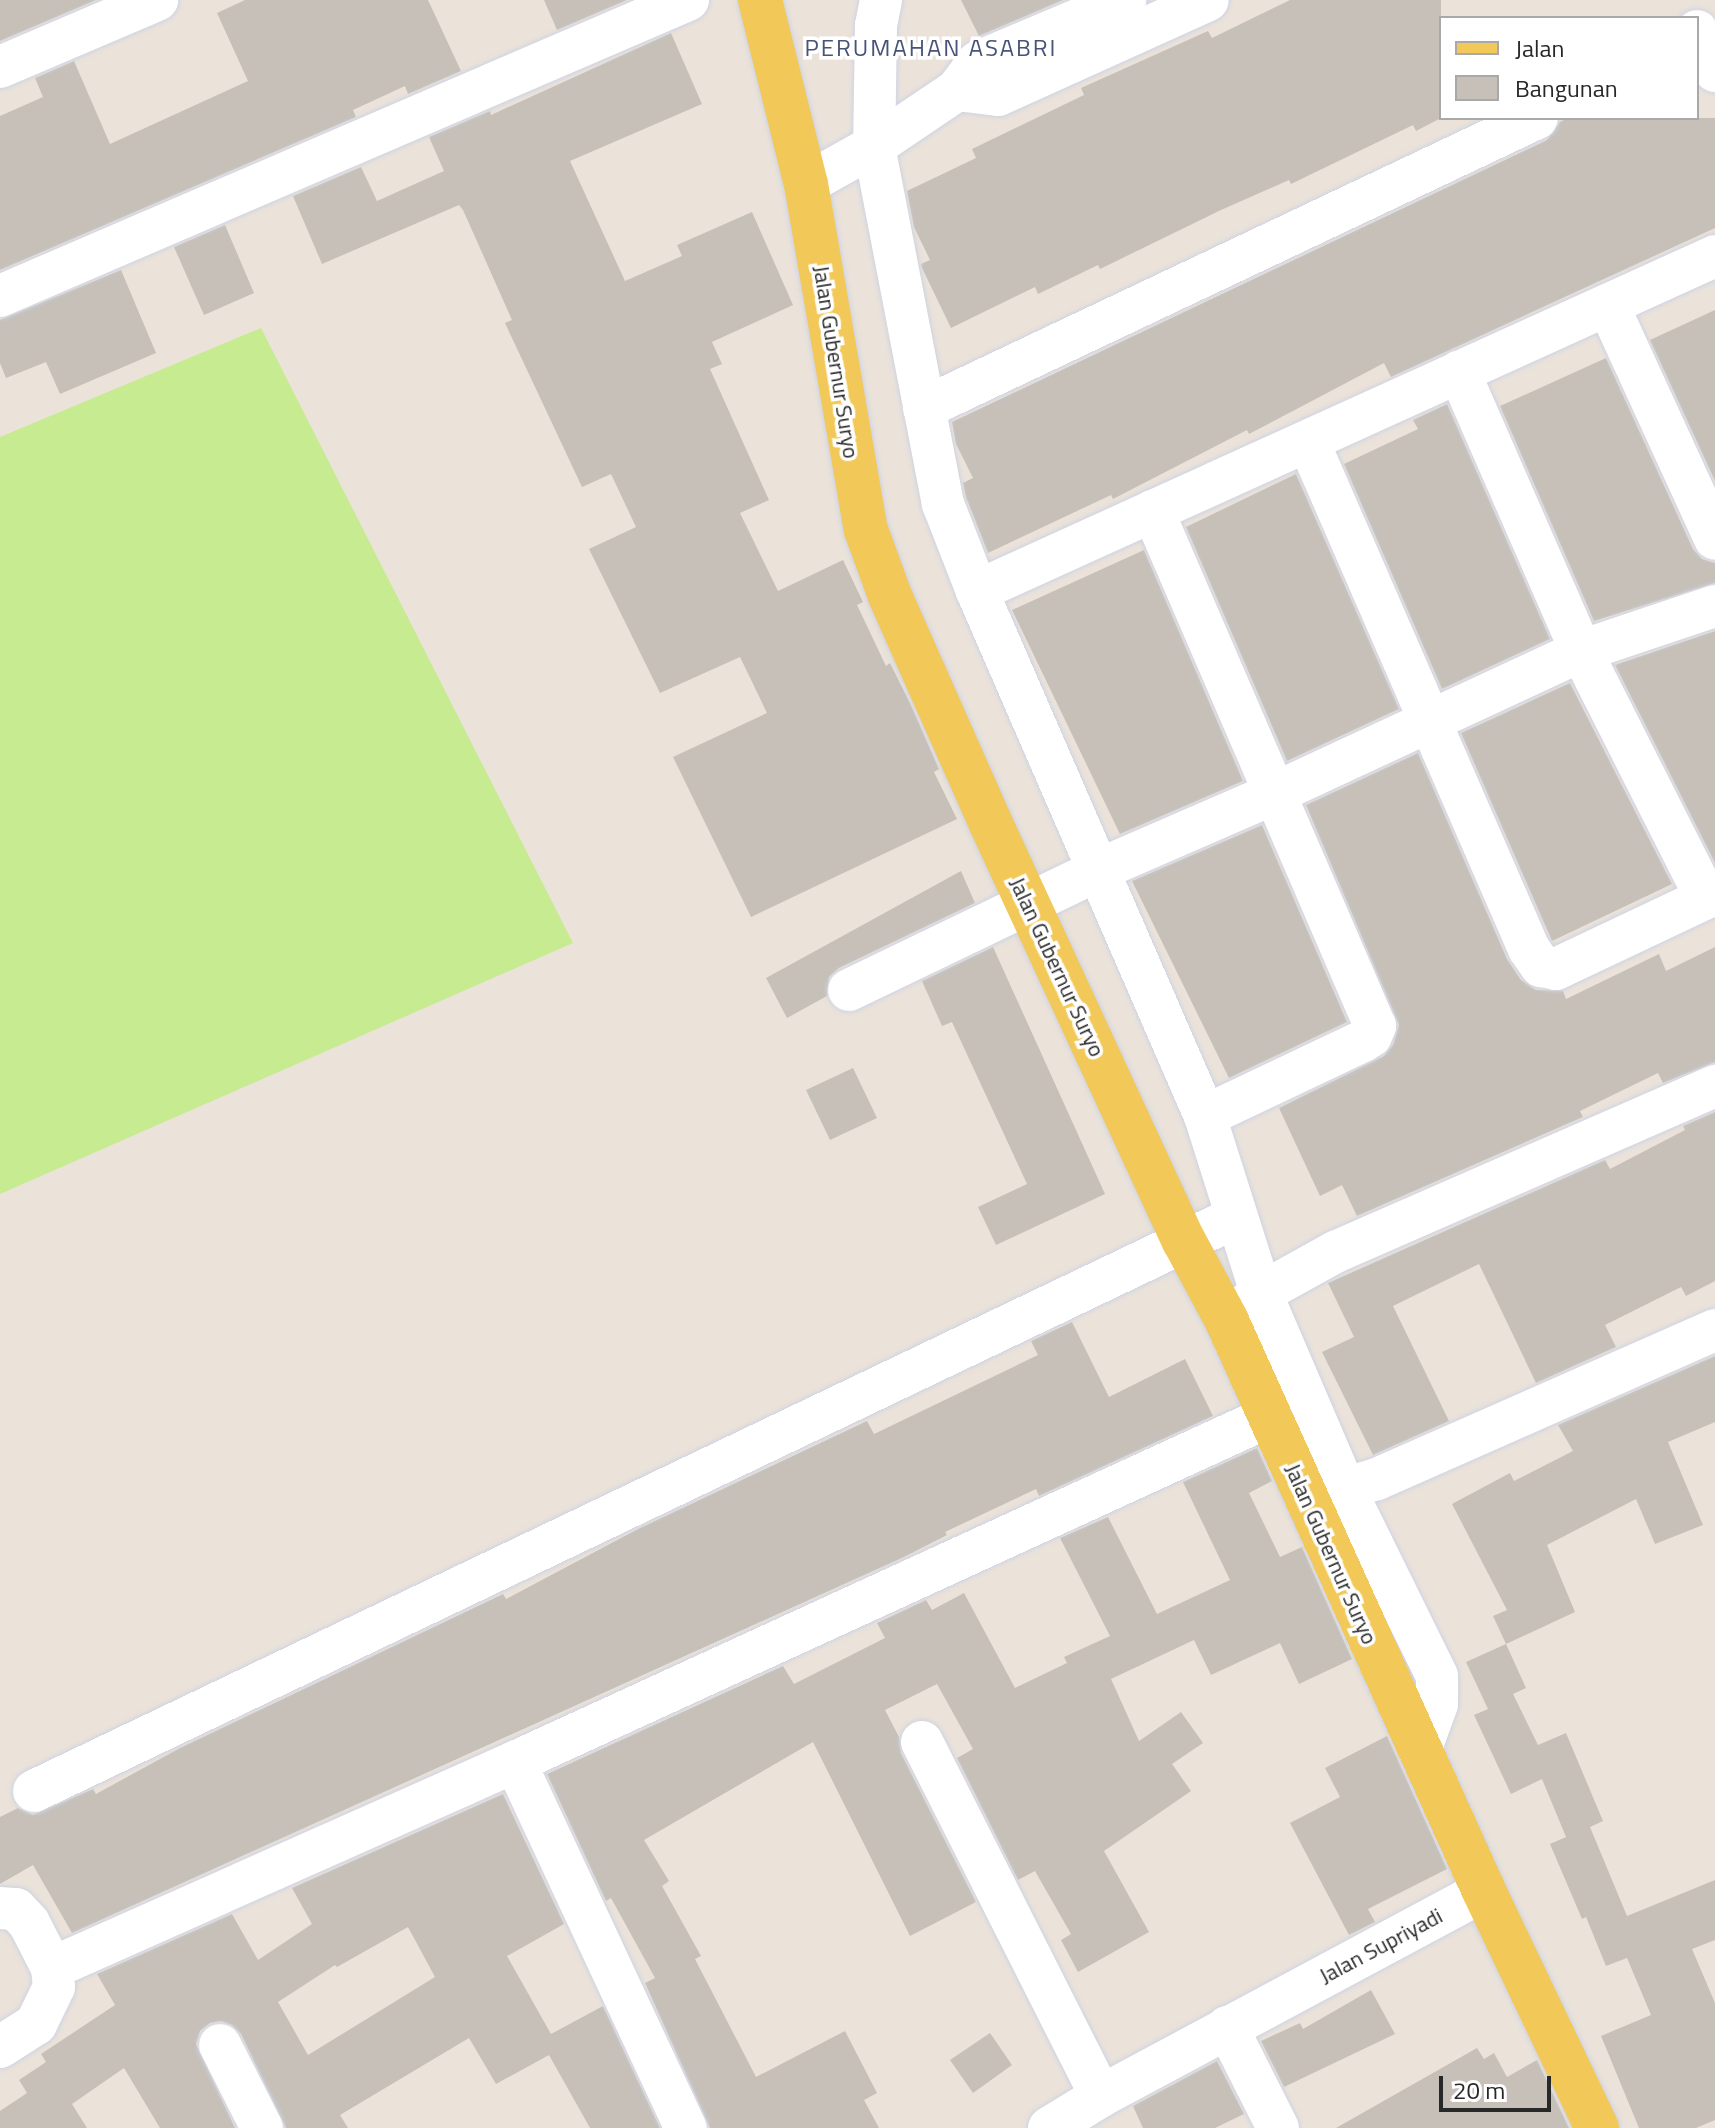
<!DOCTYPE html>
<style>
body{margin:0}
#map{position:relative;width:1715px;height:2128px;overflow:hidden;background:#ebe3da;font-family:"Titillium Web",sans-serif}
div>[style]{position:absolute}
.pitch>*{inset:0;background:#c7eb90}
.building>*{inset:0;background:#c6c0b9}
.roads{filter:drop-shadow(0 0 2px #cfd3e2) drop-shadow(0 0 2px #cfd3e2)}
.minor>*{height:42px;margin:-21px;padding:0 21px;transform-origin:21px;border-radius:21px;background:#fff}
.major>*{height:44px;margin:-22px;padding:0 22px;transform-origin:22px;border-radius:22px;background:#f2c958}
span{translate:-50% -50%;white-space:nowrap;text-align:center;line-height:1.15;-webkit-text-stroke:7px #fff;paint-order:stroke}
.street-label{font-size:22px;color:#282828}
.neighbourhood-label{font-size:24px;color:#495379;letter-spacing:2px}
.legend{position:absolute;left:1439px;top:16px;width:260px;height:104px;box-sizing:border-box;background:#fff;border:2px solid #a9a9a9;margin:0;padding:10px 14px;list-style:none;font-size:24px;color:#282828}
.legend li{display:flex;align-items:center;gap:16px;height:40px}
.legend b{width:40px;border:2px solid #a9a9a9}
.scale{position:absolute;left:1439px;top:2076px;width:112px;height:36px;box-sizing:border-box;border:4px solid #282828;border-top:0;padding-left:10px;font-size:24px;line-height:28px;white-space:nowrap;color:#282828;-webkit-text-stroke:6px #fff;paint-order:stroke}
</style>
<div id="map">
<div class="pitch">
<div style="clip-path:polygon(261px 328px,573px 943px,0 1194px,0 437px)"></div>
</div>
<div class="building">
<div style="clip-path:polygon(0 0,96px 0,0 41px)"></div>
<div style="clip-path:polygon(245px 0,428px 0,461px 71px,408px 94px,405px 86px,353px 110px,356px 117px,0 270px,0 116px,43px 97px,35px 78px,74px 61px,110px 144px,248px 81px,217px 13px)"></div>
<div style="clip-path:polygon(544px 0,627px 0,557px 30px)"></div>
<div style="clip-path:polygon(961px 0,1063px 0,979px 36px)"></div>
<div style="clip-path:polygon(1290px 0,1441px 0,1441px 118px,1416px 131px,1413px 125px,1291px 184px,1289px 180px,1221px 210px,1100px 269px,1098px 265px,1038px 294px,1035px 287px,951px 328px,922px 268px,921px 264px,930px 260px,914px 227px,907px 191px,976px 158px,972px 149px,1084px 95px,1081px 88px,1208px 31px,1212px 38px)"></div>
<div style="clip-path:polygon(671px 33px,702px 104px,570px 161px,625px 281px,682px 256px,677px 245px,752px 212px,793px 305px,712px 342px,722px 364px,710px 369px,769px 500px,740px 513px,778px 591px,843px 560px,863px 602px,857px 605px,886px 666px,890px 663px,911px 705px,939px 769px,934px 772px,957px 819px,751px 917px,673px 757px,767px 713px,740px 657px,660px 693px,589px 549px,636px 527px,611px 474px,582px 487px,505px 323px,512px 320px,463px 210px,459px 205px,322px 264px,293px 196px,361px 167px,377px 201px,444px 171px,429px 137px,490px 111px,491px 115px)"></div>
<div style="clip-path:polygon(1568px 118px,1715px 118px,1715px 228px,1391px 377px,1384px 363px,1249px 434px,1247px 430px,1113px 499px,1111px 495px,988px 553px,966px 497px,963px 483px,973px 478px,956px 444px,952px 422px,1547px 140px,1560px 122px)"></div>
<div style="clip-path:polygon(225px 225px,254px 293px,204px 315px,174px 247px)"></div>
<div style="clip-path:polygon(121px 270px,156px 353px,60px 394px,46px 362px,6px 378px,0 363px,0 320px)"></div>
<div style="clip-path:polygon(1715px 310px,1715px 481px,1650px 340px)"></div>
<div style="clip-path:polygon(1606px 358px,1693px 549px,1702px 559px,1715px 563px,1715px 583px,1594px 621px,1500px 406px)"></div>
<div style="clip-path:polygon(1447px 404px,1550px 639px,1442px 689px,1344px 464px,1418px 429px,1413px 420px)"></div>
<div style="clip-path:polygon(1296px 474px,1399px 709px,1287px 761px,1186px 527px)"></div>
<div style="clip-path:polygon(1144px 550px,1243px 781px,1120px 834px,1012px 610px)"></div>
<div style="clip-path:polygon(1715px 631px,1715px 863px,1615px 665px)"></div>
<div style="clip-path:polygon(1570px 683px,1672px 884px,1552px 941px,1461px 733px)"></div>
<div style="clip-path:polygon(1418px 753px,1507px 959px,1521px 980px,1536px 990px,1563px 991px,1566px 999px,1659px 954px,1666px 971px,1715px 947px,1715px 1062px,1663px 1083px,1658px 1073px,1580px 1111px,1583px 1117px,1357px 1216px,1342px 1185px,1320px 1196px,1279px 1108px,1384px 1056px,1393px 1045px,1399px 1025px,1306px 805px)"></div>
<div style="clip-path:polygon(1262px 825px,1347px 1022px,1229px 1078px,1132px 881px)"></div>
<div style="clip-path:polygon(961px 871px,975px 903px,839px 968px,829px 977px,827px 996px,787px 1018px,766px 978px)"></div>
<div style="clip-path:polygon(993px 947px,1105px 1194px,996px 1245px,978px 1207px,1027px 1184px,952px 1022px,942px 1026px,922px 981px)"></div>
<div style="clip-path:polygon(853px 1068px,877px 1118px,830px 1140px,806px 1090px)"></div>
<div style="clip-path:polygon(1715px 1112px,1715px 1281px,1686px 1296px,1681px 1287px,1605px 1325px,1616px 1347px,1536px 1383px,1479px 1264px,1393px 1306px,1449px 1421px,1373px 1455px,1322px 1352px,1354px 1337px,1328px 1283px,1605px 1160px,1610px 1169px,1685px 1130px,1683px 1126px)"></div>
<div style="clip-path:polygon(1072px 1322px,1109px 1397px,1185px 1359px,1213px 1416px,1039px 1496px,1036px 1489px,945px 1532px,947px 1535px,904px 1557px,72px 1933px,33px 1865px,0 1884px,0 1817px,18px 1808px,33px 1815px,93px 1789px,96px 1794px,180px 1748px,503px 1594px,506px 1599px,638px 1529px,867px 1421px,874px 1434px,1038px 1355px,1031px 1341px)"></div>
<div style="clip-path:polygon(1715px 1356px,1715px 1422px,1668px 1442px,1703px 1525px,1655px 1544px,1636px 1499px,1547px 1545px,1575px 1612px,1506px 1644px,1526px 1688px,1513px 1694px,1538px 1745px,1566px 1733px,1603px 1821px,1590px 1827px,1627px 1916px,1715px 1880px,1715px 1940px,1692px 1949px,1715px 2003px,1715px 2120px,1696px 2128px,1639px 2128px,1601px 2036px,1651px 2015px,1627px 1958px,1606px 1966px,1586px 1917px,1582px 1919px,1550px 1844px,1566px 1837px,1542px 1779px,1511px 1794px,1474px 1715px,1488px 1709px,1466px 1662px,1506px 1644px,1493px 1616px,1507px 1610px,1452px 1504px,1510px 1473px,1514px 1481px,1573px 1451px,1558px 1425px)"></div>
<div style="clip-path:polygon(1257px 1448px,1272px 1481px,1249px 1493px,1280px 1557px,1302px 1547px,1352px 1659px,1299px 1684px,1280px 1643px,1211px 1675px,1194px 1640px,1111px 1679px,1139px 1741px,1181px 1712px,1203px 1743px,1172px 1764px,1191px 1791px,1104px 1851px,1149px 1932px,1078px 1972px,1061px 1940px,1071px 1934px,1035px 1871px,1018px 1880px,957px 1758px,973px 1749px,937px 1684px,885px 1710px,899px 1737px,901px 1753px,976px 1902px,910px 1936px,813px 1742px,644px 1840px,669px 1881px,662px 1886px,701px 1956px,695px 1959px,756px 2077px,845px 2031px,877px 2093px,864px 2100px,879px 2128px,710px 2128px,645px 1983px,655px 1978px,611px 1898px,606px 1901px,547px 1774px,783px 1666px,794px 1684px,885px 1638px,877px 1623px,926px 1600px,932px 1610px,964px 1593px,1015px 1688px,1067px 1663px,1064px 1657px,1110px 1636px,1060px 1538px,1108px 1517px,1157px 1614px,1230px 1580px,1183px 1482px)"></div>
<div style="clip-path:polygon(1387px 1736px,1447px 1869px,1368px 1909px,1375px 1922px,1349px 1935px,1290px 1823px,1340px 1797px,1325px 1768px)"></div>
<div style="clip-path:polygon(evenodd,503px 1794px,564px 1924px,507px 1956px,551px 2034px,603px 2006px,660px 2128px,590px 2128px,549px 2055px,496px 2084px,469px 2038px,340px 2115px,348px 2128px,286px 2128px,241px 2034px,232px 2025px,221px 2021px,210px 2023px,200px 2031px,196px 2044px,235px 2128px,160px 2128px,124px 2068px,72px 2104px,87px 2128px,0 2128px,0 2111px,27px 2093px,19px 2080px,46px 2062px,41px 2054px,115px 2005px,97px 1974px,232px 1914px,258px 1960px,312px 1924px,292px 1888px,503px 1794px,408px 1927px,435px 1977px,308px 2055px,278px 2002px,335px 1965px,337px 1967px,408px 1927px)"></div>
<div style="clip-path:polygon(1371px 1990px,1395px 2034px,1284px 2087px,1261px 2041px,1300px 2023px,1303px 2029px)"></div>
<div style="clip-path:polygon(990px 2033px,1012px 2065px,973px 2093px,950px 2060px)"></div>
<div style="clip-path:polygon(1477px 2048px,1484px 2059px,1494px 2053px,1507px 2077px,1537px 2060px,1569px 2128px,1336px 2128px)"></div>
<div style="clip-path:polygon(1217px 2061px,1244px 2114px,1215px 2128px,1143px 2128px,1133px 2106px)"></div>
</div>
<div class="roads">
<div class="minor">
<div style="left:881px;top:0;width:25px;rotate:101deg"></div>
<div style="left:876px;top:25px;width:121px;rotate:90.9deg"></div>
<div style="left:874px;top:146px;width:365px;rotate:79.1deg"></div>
<div style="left:943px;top:504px;width:93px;rotate:68.7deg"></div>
<div style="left:977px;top:591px;width:572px;rotate:66.53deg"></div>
<div style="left:1205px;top:1116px;width:175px;rotate:-25.4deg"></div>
<div style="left:1363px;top:1041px;width:9px;rotate:-32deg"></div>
<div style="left:1371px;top:1036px;width:11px;rotate:-68deg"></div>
<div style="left:1375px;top:1026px;width:561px;rotate:-113.32deg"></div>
<div style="left:1697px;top:31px;width:44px;rotate:65.8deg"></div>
<div style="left:0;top:67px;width:171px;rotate:-23.1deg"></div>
<div style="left:957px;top:90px;width:41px;rotate:7deg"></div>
<div style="left:998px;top:95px;width:230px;rotate:-24.3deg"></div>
<div style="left:806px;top:184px;width:78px;rotate:-29.2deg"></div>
<div style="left:874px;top:146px;width:100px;rotate:-34deg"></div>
<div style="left:957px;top:90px;width:35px;rotate:-53deg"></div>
<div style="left:978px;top:62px;width:160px;rotate:-22.9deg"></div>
<div style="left:0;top:296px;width:749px;rotate:-23.28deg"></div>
<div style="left:1608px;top:305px;width:257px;rotate:65.4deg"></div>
<div style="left:924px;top:408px;width:678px;rotate:-25.32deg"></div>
<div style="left:1308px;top:441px;width:554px;rotate:66.49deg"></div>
<div style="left:1529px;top:949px;width:21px;rotate:55deg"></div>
<div style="left:1541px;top:966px;width:15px;rotate:11deg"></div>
<div style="left:1556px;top:969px;width:166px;rotate:-25.3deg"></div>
<div style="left:1706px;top:898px;width:277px;rotate:-116.8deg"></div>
<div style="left:1581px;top:651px;width:305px;rotate:-113.6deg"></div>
<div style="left:977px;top:591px;width:810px;rotate:-24.41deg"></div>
<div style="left:849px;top:990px;width:276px;rotate:-25.7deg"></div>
<div style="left:1098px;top:870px;width:193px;rotate:-23.5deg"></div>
<div style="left:1275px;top:793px;width:337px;rotate:-24.9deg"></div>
<div style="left:1581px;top:651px;width:141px;rotate:-18.6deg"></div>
<div style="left:1205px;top:1116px;width:186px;rotate:72.4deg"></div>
<div style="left:1261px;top:1293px;width:213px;rotate:66.8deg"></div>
<div style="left:1345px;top:1489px;width:208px;rotate:63.8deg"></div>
<div style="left:1437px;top:1676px;width:28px;rotate:90deg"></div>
<div style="left:1437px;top:1704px;width:50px;rotate:109.9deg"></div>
<div style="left:1240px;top:1309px;width:26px;rotate:-37deg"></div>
<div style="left:1261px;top:1293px;width:85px;rotate:-29deg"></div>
<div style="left:1335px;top:1252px;width:415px;rotate:-23.6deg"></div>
<div style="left:1318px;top:1496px;width:61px;rotate:-16.1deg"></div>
<div style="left:1377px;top:1479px;width:369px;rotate:-23.8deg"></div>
<div style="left:922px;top:1742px;width:397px;rotate:63.2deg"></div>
<div style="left:515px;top:1762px;width:404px;rotate:65deg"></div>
<div style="left:34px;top:1791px;width:1332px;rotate:-25.53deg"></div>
<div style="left:0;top:1908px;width:16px;rotate:4deg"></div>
<div style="left:16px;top:1909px;width:19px;rotate:47deg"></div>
<div style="left:29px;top:1923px;width:51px;rotate:62.9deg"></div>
<div style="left:52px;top:1968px;width:507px;rotate:-23.99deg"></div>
<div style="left:515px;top:1762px;width:831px;rotate:-24.62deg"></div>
<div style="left:1227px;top:2027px;width:113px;rotate:63.2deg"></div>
<div style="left:220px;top:2045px;width:93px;rotate:63.2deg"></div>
<div style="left:0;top:2047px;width:43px;rotate:-32.6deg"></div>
<div style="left:36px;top:2024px;width:41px;rotate:-64.1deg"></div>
<div style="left:54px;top:1987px;width:19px;rotate:-96deg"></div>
<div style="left:1049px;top:2128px;width:61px;rotate:-31.6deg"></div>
<div style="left:1101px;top:2096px;width:434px;rotate:-28.2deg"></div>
</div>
<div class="major">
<div style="left:760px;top:0;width:190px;rotate:76deg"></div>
<div style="left:806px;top:184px;width:351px;rotate:80.2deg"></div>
<div style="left:866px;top:530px;width:70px;rotate:70deg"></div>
<div style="left:890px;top:596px;width:249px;rotate:66.1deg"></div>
<div style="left:991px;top:824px;width:459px;rotate:65.2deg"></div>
<div style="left:1184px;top:1241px;width:89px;rotate:61.7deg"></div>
<div style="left:1226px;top:1319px;width:627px;rotate:65.72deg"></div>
<div style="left:1484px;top:1891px;width:263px;rotate:64.5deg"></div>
</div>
</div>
<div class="street-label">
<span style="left:836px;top:362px;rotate:81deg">Jalan Gubernur Suryo</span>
<span style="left:1057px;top:967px;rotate:65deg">Jalan Gubernur Suryo</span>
<span style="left:1331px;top:1554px;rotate:66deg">Jalan Gubernur Suryo</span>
<span style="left:1381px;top:1946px;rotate:-28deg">Jalan Supriyadi</span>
</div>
<div class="neighbourhood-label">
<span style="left:931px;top:48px">PERUMAHAN ASABRI</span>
</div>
<ul class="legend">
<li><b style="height:10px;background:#f2c958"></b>Jalan</li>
<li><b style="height:22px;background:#c6c0b9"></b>Bangunan</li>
</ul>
<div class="scale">20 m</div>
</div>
